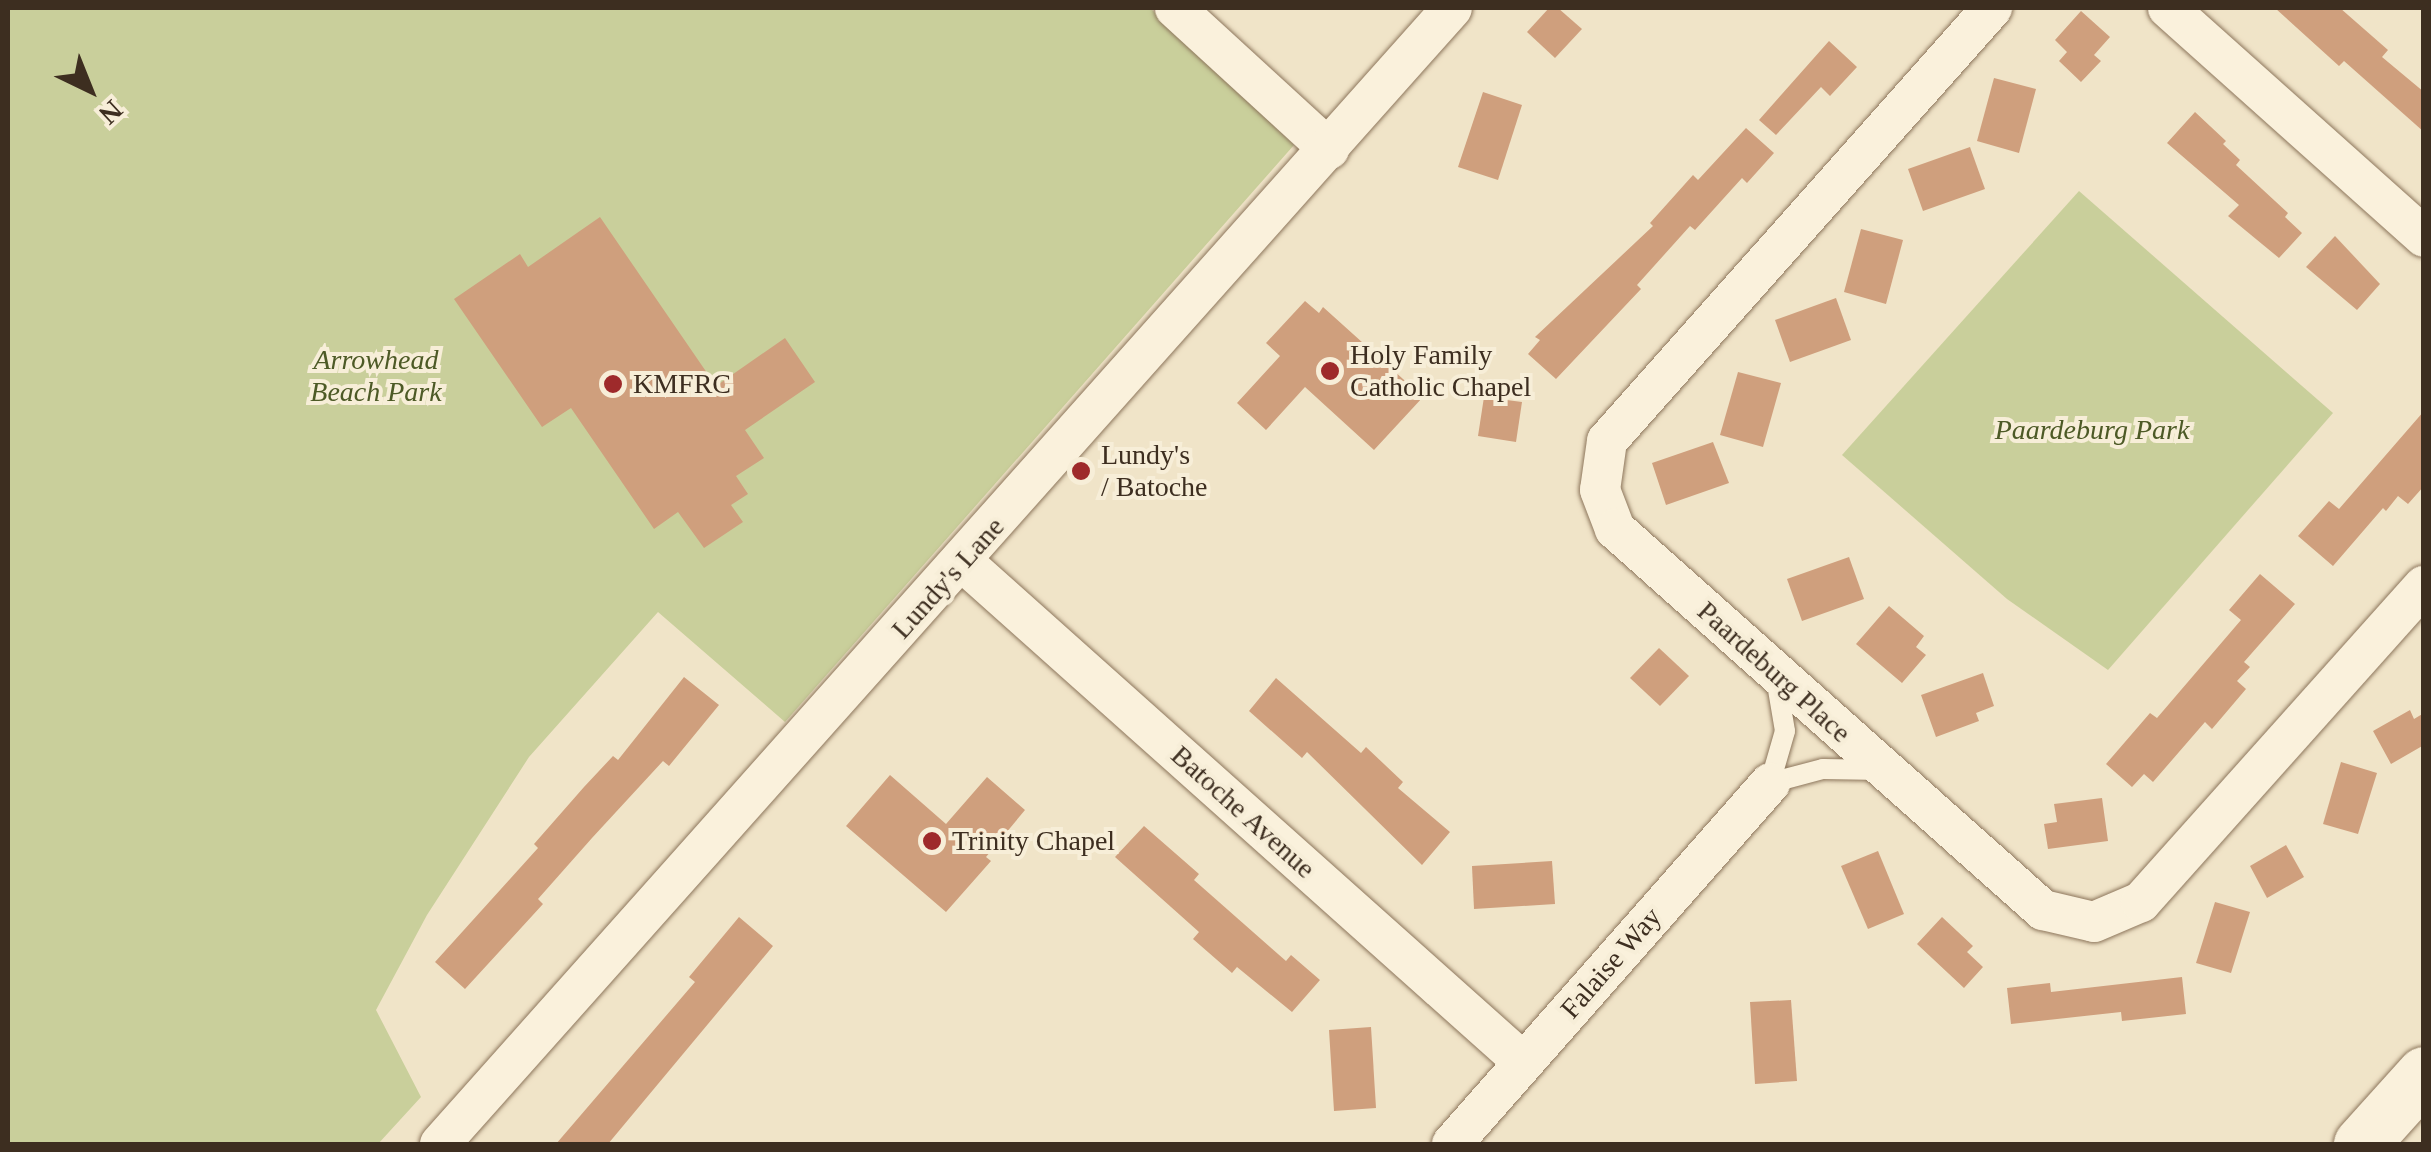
<!DOCTYPE html>
<style>
body{margin:0}
#map{position:relative;width:2431px;height:1152px;overflow:hidden;background:#f0e4c8;font-family:Georgia,serif}
div>[style]{position:absolute}
.green>*{inset:0;background:#c9cf9b}
.building>*{inset:0;background:#cf9f7d}
.roads{filter:drop-shadow(0 0 2px #8d765c) drop-shadow(0 0 2px #8d765c)}
.service>*{height:20px;margin:-10px;padding:0 10px;transform-origin:10px;border-radius:10px;background:#faf1dc}
.minor>*{height:40px;margin:-20px;padding:0 20px;transform-origin:20px;border-radius:20px;background:#faf1dc}
.secondary>*{height:55px;margin:-27.5px;padding:0 27.5px;transform-origin:27.5px;border-radius:27.5px;background:#faf1dc}
.dots>*{width:28px;height:28px;translate:-50% -50%;box-sizing:border-box;border:5px solid #f7eed8;border-radius:50%}
span{translate:-50% -50%;white-space:nowrap;text-align:center;line-height:1.15;-webkit-text-stroke:8px #f7eed8;paint-order:stroke}
.poi-label{font-size:28px;color:#3d2e20}
.left{translate:0 -50%;text-align:left}
.park-label{font-size:28px;color:#4d5a26;font-style:italic}
.street-label{font-size:28px;color:#3d2e20}
.frame{position:absolute;inset:0;border:10px solid #3d2e20;pointer-events:none}
.north{position:absolute;left:40px;top:40px;width:100px;height:100px;-webkit-text-stroke:8px #f7eed8;paint-order:stroke;rotate:137deg;font-size:28px;font-weight:700;line-height:40px;text-align:center;color:#3d2e20}
.north::after{content:'';display:block;margin:auto;width:35px;height:45px;background:#3d2e20;clip-path:polygon(50% 0,100% 100%,50% 72%,0 100%)}
</style>
<div id="map">
<div class="green">
<div style="clip-path:polygon(8px 8px,1150px 8px,1294px 145px,785px 722px,658px 612px,529px 757px,427px 915px,376px 1010px,421px 1097px,378px 1144px,8px 1144px)"></div>
<div style="clip-path:polygon(2079px 191px,2333px 413px,2108px 670px,2007px 599px,1842px 455px)"></div>
</div>
<div class="building">
<div style="clip-path:polygon(1549px 8px,1558px 8px,1582px 29px,1555px 58px,1527px 32px)"></div>
<div style="clip-path:polygon(2275px 8px,2340px 8px,2388px 50px,2382px 57px,2424px 92px,2424px 132px,2344px 61px,2339px 66px)"></div>
<div style="clip-path:polygon(2081px 11px,2110px 37px,2094px 55px,2101px 61px,2081px 82px,2059px 61px,2067px 52px,2055px 40px)"></div>
<div style="clip-path:polygon(1829px 41px,1857px 67px,1830px 96px,1821px 87px,1776px 135px,1759px 120px)"></div>
<div style="clip-path:polygon(1994px 78px,2036px 89px,2019px 153px,1977px 141px)"></div>
<div style="clip-path:polygon(1483px 92px,1522px 105px,1498px 180px,1458px 167px)"></div>
<div style="clip-path:polygon(2195px 112px,2226px 141px,2223px 144px,2240px 160px,2236px 165px,2288px 213px,2285px 217px,2302px 233px,2279px 258px,2228px 216px,2239px 205px,2167px 143px)"></div>
<div style="clip-path:polygon(1746px 128px,1774px 153px,1747px 183px,1742px 178px,1695px 230px,1690px 226px,1637px 285px,1641px 289px,1556px 379px,1528px 354px,1540px 340px,1535px 337px,1653px 226px,1650px 223px,1693px 175px,1698px 180px)"></div>
<div style="clip-path:polygon(1970px 147px,1985px 189px,1923px 211px,1908px 169px)"></div>
<div style="clip-path:polygon(600px 217px,716px 386px,785px 338px,815px 382px,745px 430px,764px 458px,736px 476px,748px 494px,731px 505px,743px 522px,704px 548px,678px 512px,654px 529px,571px 408px,542px 427px,454px 299px,520px 254px,528px 267px)"></div>
<div style="clip-path:polygon(1861px 229px,1903px 240px,1886px 304px,1844px 292px)"></div>
<div style="clip-path:polygon(2335px 236px,2380px 284px,2357px 310px,2306px 267px)"></div>
<div style="clip-path:polygon(1836px 298px,1851px 340px,1790px 362px,1775px 320px)"></div>
<div style="clip-path:polygon(1305px 301px,1319px 313px,1323px 307px,1423px 397px,1374px 450px,1305px 387px,1266px 430px,1237px 403px,1280px 356px,1266px 343px)"></div>
<div style="clip-path:polygon(1738px 372px,1781px 383px,1763px 447px,1720px 435px)"></div>
<div style="clip-path:polygon(1484px 397px,1522px 402px,1516px 442px,1478px 436px)"></div>
<div style="clip-path:polygon(2424px 411px,2424px 486px,2408px 504px,2398px 496px,2386px 511px,2383px 508px,2333px 566px,2298px 536px,2329px 501px,2339px 509px)"></div>
<div style="clip-path:polygon(1713px 442px,1729px 483px,1666px 505px,1652px 463px)"></div>
<div style="clip-path:polygon(1849px 557px,1864px 599px,1802px 621px,1787px 579px)"></div>
<div style="clip-path:polygon(2260px 574px,2295px 604px,2244px 662px,2250px 667px,2237px 681px,2246px 689px,2212px 729px,2205px 722px,2153px 782px,2144px 774px,2132px 787px,2106px 764px,2150px 713px,2157px 718px,2241px 620px,2229px 610px)"></div>
<div style="clip-path:polygon(1889px 606px,1924px 636px,1916px 647px,1926px 655px,1902px 683px,1856px 644px)"></div>
<div style="clip-path:polygon(1659px 648px,1689px 676px,1660px 706px,1630px 678px)"></div>
<div style="clip-path:polygon(1983px 673px,1994px 706px,1976px 713px,1979px 721px,1936px 737px,1921px 695px)"></div>
<div style="clip-path:polygon(684px 677px,719px 705px,669px 766px,663px 761px,592px 838px,538px 899px,543px 904px,465px 989px,435px 962px,538px 848px,534px 844px,584px 787px,613px 756px,618px 760px)"></div>
<div style="clip-path:polygon(1276px 678px,1361px 753px,1366px 747px,1403px 782px,1398px 788px,1450px 832px,1422px 865px,1307px 752px,1302px 758px,1249px 711px)"></div>
<div style="clip-path:polygon(2410px 710px,2414px 719px,2424px 713px,2424px 745px,2391px 764px,2373px 731px)"></div>
<div style="clip-path:polygon(2341px 762px,2377px 773px,2358px 834px,2323px 824px)"></div>
<div style="clip-path:polygon(890px 775px,946px 824px,987px 777px,1025px 810px,986px 857px,991px 861px,946px 912px,846px 826px)"></div>
<div style="clip-path:polygon(2102px 798px,2108px 841px,2048px 849px,2044px 824px,2057px 822px,2054px 804px)"></div>
<div style="clip-path:polygon(1144px 826px,1199px 874px,1194px 880px,1286px 961px,1291px 955px,1320px 980px,1292px 1012px,1237px 967px,1232px 973px,1193px 939px,1199px 932px,1115px 857px)"></div>
<div style="clip-path:polygon(2286px 845px,2304px 877px,2267px 898px,2250px 866px)"></div>
<div style="clip-path:polygon(1878px 851px,1904px 914px,1868px 929px,1841px 866px)"></div>
<div style="clip-path:polygon(1552px 861px,1555px 904px,1474px 909px,1472px 866px)"></div>
<div style="clip-path:polygon(2215px 902px,2250px 912px,2231px 973px,2196px 963px)"></div>
<div style="clip-path:polygon(739px 917px,773px 946px,608px 1144px,556px 1144px,695px 982px,689px 977px)"></div>
<div style="clip-path:polygon(1942px 917px,1973px 946px,1967px 952px,1983px 967px,1964px 988px,1917px 944px)"></div>
<div style="clip-path:polygon(2182px 977px,2186px 1014px,2122px 1021px,2121px 1012px,2011px 1024px,2007px 988px,2050px 983px,2051px 992px)"></div>
<div style="clip-path:polygon(1791px 1000px,1797px 1081px,1755px 1084px,1750px 1002px)"></div>
<div style="clip-path:polygon(1371px 1027px,1376px 1108px,1334px 1111px,1329px 1030px)"></div>
</div>
<div class="roads">
<div class="service">
<div style="left:1770px;top:783px;width:55px;rotate:-14.8deg"></div>
<div style="left:1823px;top:769px;width:58px;rotate:1deg"></div>
<div style="left:1770px;top:783px;width:54px;rotate:-73.9deg"></div>
<div style="left:1785px;top:731px;width:54px;rotate:-99.6deg"></div>
</div>
<div class="minor">
<div style="left:1175px;top:8px;width:209px;rotate:42.5deg"></div>
<div style="left:1992px;top:8px;width:579px;rotate:131.64deg"></div>
<div style="left:1607px;top:441px;width:49px;rotate:98.1deg"></div>
<div style="left:1600px;top:490px;width:42px;rotate:69deg"></div>
<div style="left:1615px;top:529px;width:573px;rotate:41.68deg"></div>
<div style="left:2043px;top:910px;width:52px;rotate:13.2deg"></div>
<div style="left:2094px;top:922px;width:51px;rotate:-23.1deg"></div>
<div style="left:2141px;top:902px;width:424px;rotate:-48.2deg"></div>
<div style="left:2168px;top:8px;width:343px;rotate:41.8deg"></div>
<div style="left:963px;top:562px;width:751px;rotate:41.76deg"></div>
<div style="left:440px;top:1144px;width:1521px;rotate:-48.3deg"></div>
<div style="left:1452px;top:1144px;width:481px;rotate:-48.6deg"></div>
</div>
<div class="secondary">
<div style="left:2361px;top:1144px;width:94px;rotate:-48deg"></div>
</div>
</div>
<div class="dots">
<div style="left:1330px;top:371px;background:#9e2a2b"></div>
<div style="left:613px;top:384px;background:#9e2a2b"></div>
<div style="left:1081px;top:471px;background:#9e2a2b"></div>
<div style="left:932px;top:841px;background:#9e2a2b"></div>
</div>
<div class="poi-label">
<span class="left" style="left:1350px;top:371px">Holy Family<br>Catholic Chapel</span>
<span class="left" style="left:633px;top:384px">KMFRC</span>
<span class="left" style="left:1101px;top:471px">Lundy's<br>/ Batoche</span>
<span class="left" style="left:952px;top:841px">Trinity Chapel</span>
</div>
<div class="park-label">
<span style="left:376px;top:376px">Arrowhead<br>Beach Park</span>
<span style="left:2092px;top:430px">Paardeburg Park</span>
</div>
<div class="street-label">
<span style="left:948px;top:578px;rotate:-48deg">Lundy's Lane</span>
<span style="left:1774px;top:672px;rotate:42deg">Paardeburg Place</span>
<span style="left:1243px;top:812px;rotate:42deg">Batoche Avenue</span>
<span style="left:1611px;top:963px;rotate:-49deg">Falaise Way</span>
</div>
<div class="frame"></div>
<div class="north">N</div>
</div>
